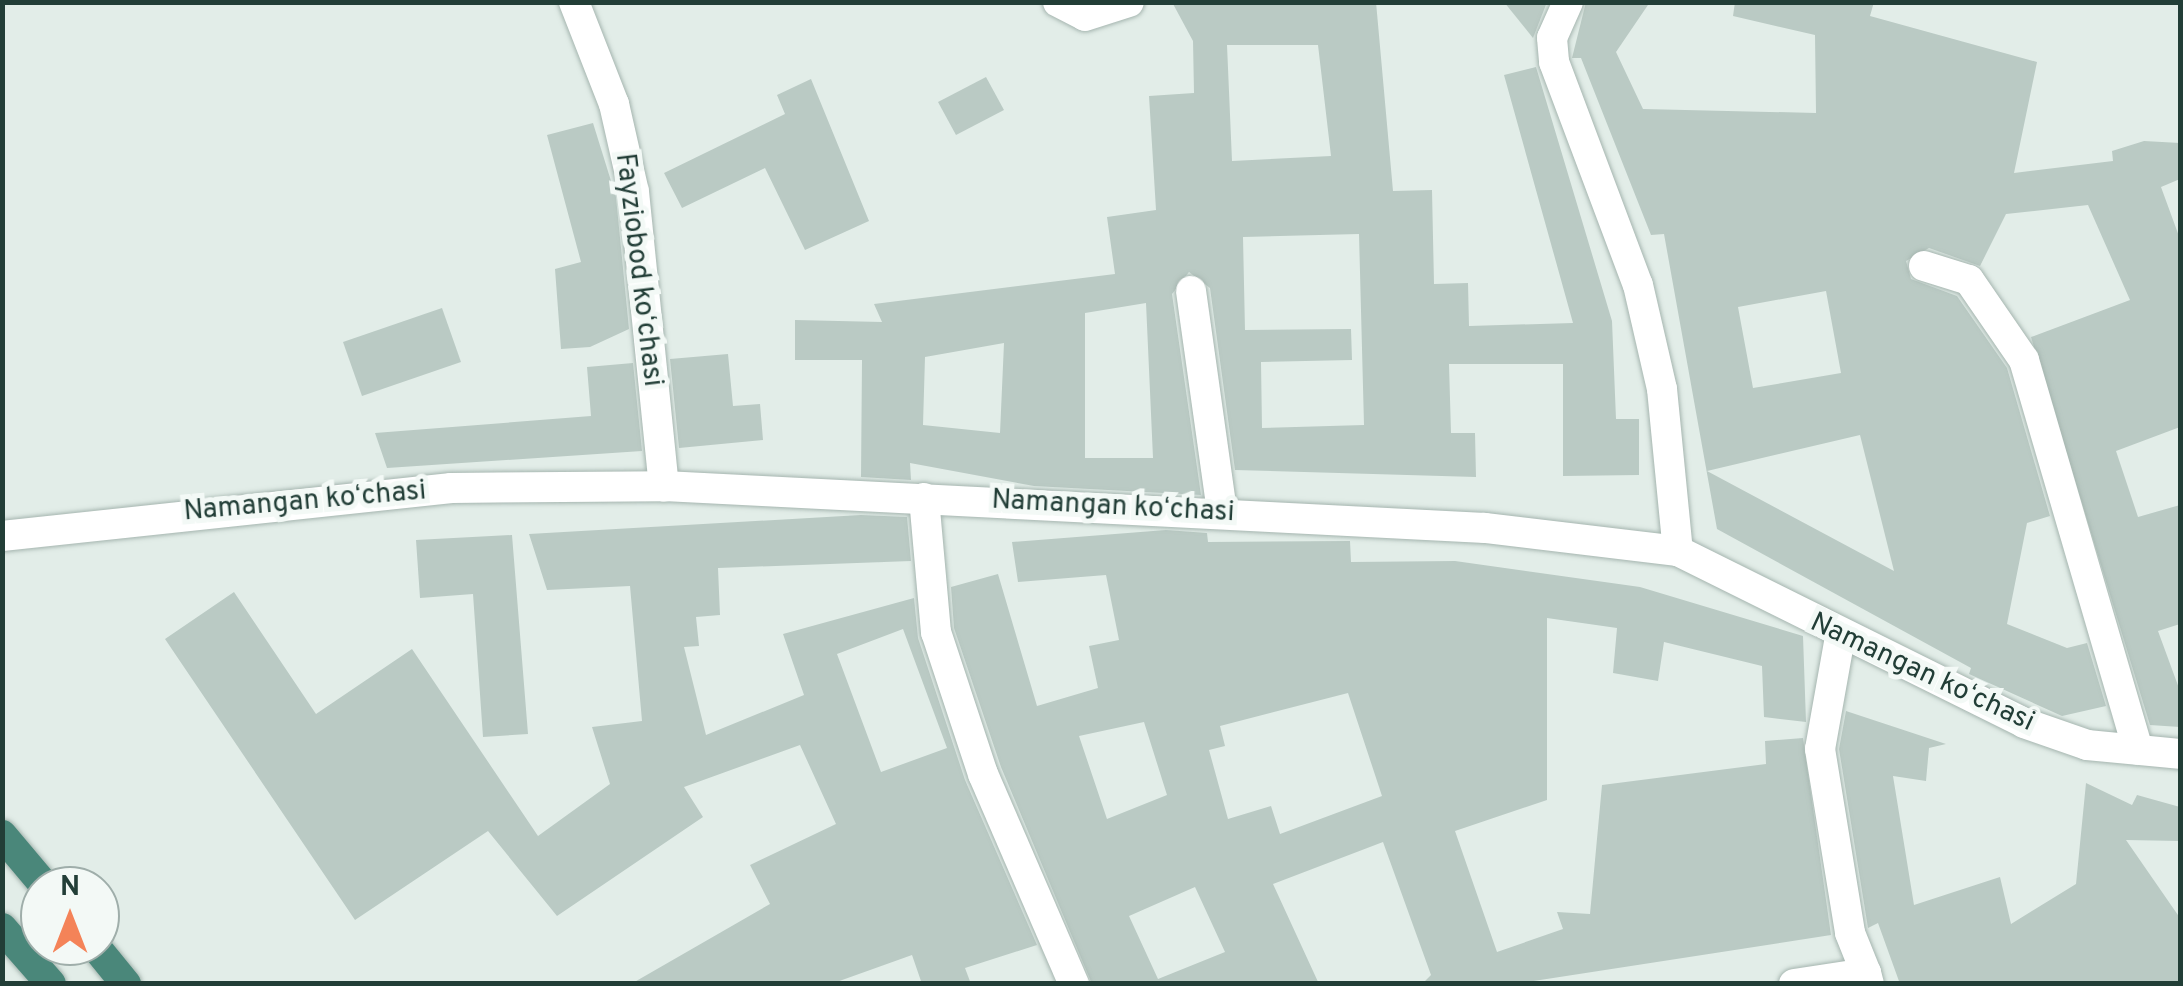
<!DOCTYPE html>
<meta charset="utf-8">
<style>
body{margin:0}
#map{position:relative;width:2183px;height:986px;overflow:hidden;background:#e2ede8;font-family:Overpass,sans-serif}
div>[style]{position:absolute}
.building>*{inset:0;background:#bacac4}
.roads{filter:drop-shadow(0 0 2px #a5b5af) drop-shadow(0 0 2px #a5b5af)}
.minor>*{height:30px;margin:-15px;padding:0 15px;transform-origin:15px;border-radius:15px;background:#fff}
.trunk>*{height:30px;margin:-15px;padding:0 15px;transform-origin:15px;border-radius:15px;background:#4a877a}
span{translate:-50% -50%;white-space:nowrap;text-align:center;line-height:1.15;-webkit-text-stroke:10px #f3f9f6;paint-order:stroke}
.street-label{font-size:28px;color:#223e37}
.frame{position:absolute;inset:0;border:5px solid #223e37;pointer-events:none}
.north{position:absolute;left:20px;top:866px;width:100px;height:100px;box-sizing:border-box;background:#f3f9f6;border:2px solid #9faeaa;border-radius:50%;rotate:0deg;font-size:28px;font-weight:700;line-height:40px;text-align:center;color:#223e37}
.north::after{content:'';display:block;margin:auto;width:35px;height:45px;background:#f48358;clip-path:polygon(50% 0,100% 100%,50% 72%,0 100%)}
</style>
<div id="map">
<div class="building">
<div style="clip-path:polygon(evenodd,1172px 2px,1376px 2px,1393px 191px,1432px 190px,1434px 284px,1468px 283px,1469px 326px,1573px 323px,1504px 75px,1536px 67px,1612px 321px,1616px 419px,1639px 419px,1639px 475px,1563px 476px,1563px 364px,1449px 364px,1451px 433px,1475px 433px,1476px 477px,1235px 470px,1210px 288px,1189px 272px,1172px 294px,1201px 495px,1034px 486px,910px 463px,911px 480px,861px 477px,862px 360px,795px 360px,795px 320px,882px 322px,874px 304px,1115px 274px,1107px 217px,1156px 210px,1149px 96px,1194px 93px,1193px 41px,1172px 2px,1227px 45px,1318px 45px,1331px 156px,1232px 161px,1227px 45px,1172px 2px,1359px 234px,1364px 425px,1262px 428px,1261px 362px,1352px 360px,1351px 329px,1245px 330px,1243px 237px,1359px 234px,1172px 2px,1146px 303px,1153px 458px,1085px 458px,1085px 313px,1146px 303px,1172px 2px,1004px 343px,1000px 433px,923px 425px,925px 357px,1004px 343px)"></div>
<div style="clip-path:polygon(1504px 2px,1547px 2px,1533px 38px)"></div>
<div style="clip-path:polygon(evenodd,1586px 2px,1650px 2px,1616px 52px,1643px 109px,1816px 113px,1815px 35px,1733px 16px,1735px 2px,1874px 2px,1870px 16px,2037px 62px,2014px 173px,2113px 161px,2112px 151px,2144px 141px,2180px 143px,2180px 179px,2161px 187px,2180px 239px,2180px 427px,2116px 451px,2138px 517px,2180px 505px,2180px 624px,2158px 631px,2180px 691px,2180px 727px,2150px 725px,2031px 337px,2130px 300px,2088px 205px,2006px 214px,1980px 266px,1929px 248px,1906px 261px,1911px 279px,1957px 296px,2007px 368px,2050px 516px,2027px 523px,2007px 624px,2067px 648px,2087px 643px,2106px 706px,2062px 716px,1969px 674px,1971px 668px,1717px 529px,1664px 234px,1651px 235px,1581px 58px,1572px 58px,1586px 2px,1826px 291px,1841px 373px,1753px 388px,1738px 307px,1826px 291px,1586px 2px,1860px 435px,1894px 571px,1707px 471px,1860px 435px)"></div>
<div style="clip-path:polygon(986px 77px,1004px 110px,956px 135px,938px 102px)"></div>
<div style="clip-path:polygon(811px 79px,869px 221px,805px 250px,765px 168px,682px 208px,664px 173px,785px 114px,777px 95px)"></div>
<div style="clip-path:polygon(593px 123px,616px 197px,629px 329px,590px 347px,561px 349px,555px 269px,581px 262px,547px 135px)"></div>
<div style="clip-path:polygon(442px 308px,461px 362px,362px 396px,343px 342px)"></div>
<div style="clip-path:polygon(728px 354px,733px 406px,760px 404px,763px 440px,679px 448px,670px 359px)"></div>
<div style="clip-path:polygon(633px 363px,642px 451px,387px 468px,375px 433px,591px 416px,587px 367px)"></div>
<div style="clip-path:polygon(evenodd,861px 515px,907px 517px,911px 561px,718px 568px,720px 615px,696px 617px,699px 646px,684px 647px,706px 735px,804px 695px,783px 634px,914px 598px,918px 638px,965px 780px,1037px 945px,965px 968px,971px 984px,922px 984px,912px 955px,831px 984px,631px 984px,770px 904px,750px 865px,836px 824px,800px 745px,684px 787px,703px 817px,557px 916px,488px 831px,355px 920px,165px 639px,234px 592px,316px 714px,412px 649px,538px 836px,610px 784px,592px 727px,642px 721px,630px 586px,547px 590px,529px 534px,861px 515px,903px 629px,947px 748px,881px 772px,837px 654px,903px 629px)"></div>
<div style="clip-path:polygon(evenodd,1166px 530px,1207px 533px,1208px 542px,1350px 541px,1351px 562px,1455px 561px,1640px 587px,1803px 636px,1806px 722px,1764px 717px,1762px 666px,1664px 642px,1658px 681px,1613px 673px,1617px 628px,1547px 618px,1547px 800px,1455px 831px,1497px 952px,1563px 929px,1557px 912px,1590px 914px,1602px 785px,1766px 764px,1765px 741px,1803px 738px,1831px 935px,1515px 984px,1422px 984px,1431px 975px,1383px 842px,1273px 884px,1319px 984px,1092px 984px,1001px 767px,954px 628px,951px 587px,998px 574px,1037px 706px,1098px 688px,1089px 646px,1119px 640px,1106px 575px,1018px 582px,1012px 542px,1166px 530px,1348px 693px,1382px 796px,1280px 834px,1271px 806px,1228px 819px,1209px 750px,1225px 746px,1220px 726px,1348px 693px,1166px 530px,1144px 722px,1167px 795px,1107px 819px,1079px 736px,1144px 722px,1166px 530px,1195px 887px,1225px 952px,1158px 979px,1129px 916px,1195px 887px)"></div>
<div style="clip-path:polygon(512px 535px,528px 734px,483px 737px,473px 594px,420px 598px,416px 540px)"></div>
<div style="clip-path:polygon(1846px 711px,1946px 744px,1929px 748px,1926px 781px,1893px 776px,1914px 905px,2000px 877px,2011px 924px,2076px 884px,2086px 783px,2132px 805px,2137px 795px,2180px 807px,2180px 841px,2126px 840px,2180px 918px,2180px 984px,1900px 984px,1878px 923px,1868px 928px,1839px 749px)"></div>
</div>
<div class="roads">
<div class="minor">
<div style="left:574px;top:2px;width:110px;rotate:68.6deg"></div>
<div style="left:614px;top:104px;width:90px;rotate:77.2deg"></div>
<div style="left:634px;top:192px;width:296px;rotate:84.2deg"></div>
<div style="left:1058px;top:2px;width:30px;rotate:27deg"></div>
<div style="left:1085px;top:16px;width:46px;rotate:-17.7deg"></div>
<div style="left:1568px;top:2px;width:39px;rotate:114deg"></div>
<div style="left:1552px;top:38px;width:24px;rotate:85deg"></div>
<div style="left:1554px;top:62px;width:238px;rotate:69.4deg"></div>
<div style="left:1638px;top:285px;width:107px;rotate:77deg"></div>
<div style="left:1662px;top:389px;width:163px;rotate:84.4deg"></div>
<div style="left:1924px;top:266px;width:47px;rotate:17.3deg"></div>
<div style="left:1969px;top:280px;width:97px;rotate:55.5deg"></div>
<div style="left:2024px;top:360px;width:406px;rotate:73.7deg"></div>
<div style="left:1191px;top:291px;width:223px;rotate:82deg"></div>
<div style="left:924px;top:498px;width:135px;rotate:84.9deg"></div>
<div style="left:936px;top:632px;width:150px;rotate:71.7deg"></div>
<div style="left:983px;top:774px;width:229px;rotate:66.6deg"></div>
<div style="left:2px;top:536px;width:452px;rotate:-6.1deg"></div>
<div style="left:451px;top:488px;width:213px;rotate:-0.5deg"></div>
<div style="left:664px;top:486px;width:822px;rotate:2.93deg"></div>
<div style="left:1485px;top:528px;width:194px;rotate:6.8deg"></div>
<div style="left:1678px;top:551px;width:386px;rotate:26.4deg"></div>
<div style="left:2024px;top:723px;width:67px;rotate:19.2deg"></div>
<div style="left:2087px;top:745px;width:93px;rotate:5.5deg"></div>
<div style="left:1840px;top:637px;width:114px;rotate:100.1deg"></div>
<div style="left:1820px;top:749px;width:186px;rotate:80.7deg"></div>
<div style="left:1850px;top:933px;width:43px;rotate:68.2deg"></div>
<div style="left:1794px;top:984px;width:73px;rotate:-8.7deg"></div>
<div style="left:1866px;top:973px;width:11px;rotate:75deg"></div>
</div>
<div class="trunk">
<div style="left:2px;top:835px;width:67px;rotate:49.9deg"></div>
<div style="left:2px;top:928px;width:74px;rotate:48.8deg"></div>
<div style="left:95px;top:946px;width:49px;rotate:50.8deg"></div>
</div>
</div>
<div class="street-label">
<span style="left:638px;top:270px;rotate:83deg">Fayziobod koʻchasi</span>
<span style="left:305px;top:502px;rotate:-5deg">Namangan koʻchasi</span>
<span style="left:1113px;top:507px;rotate:3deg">Namangan koʻchasi</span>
<span style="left:1922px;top:673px;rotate:25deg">Namangan koʻchasi</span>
</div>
<div class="frame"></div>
<div class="north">N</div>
</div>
